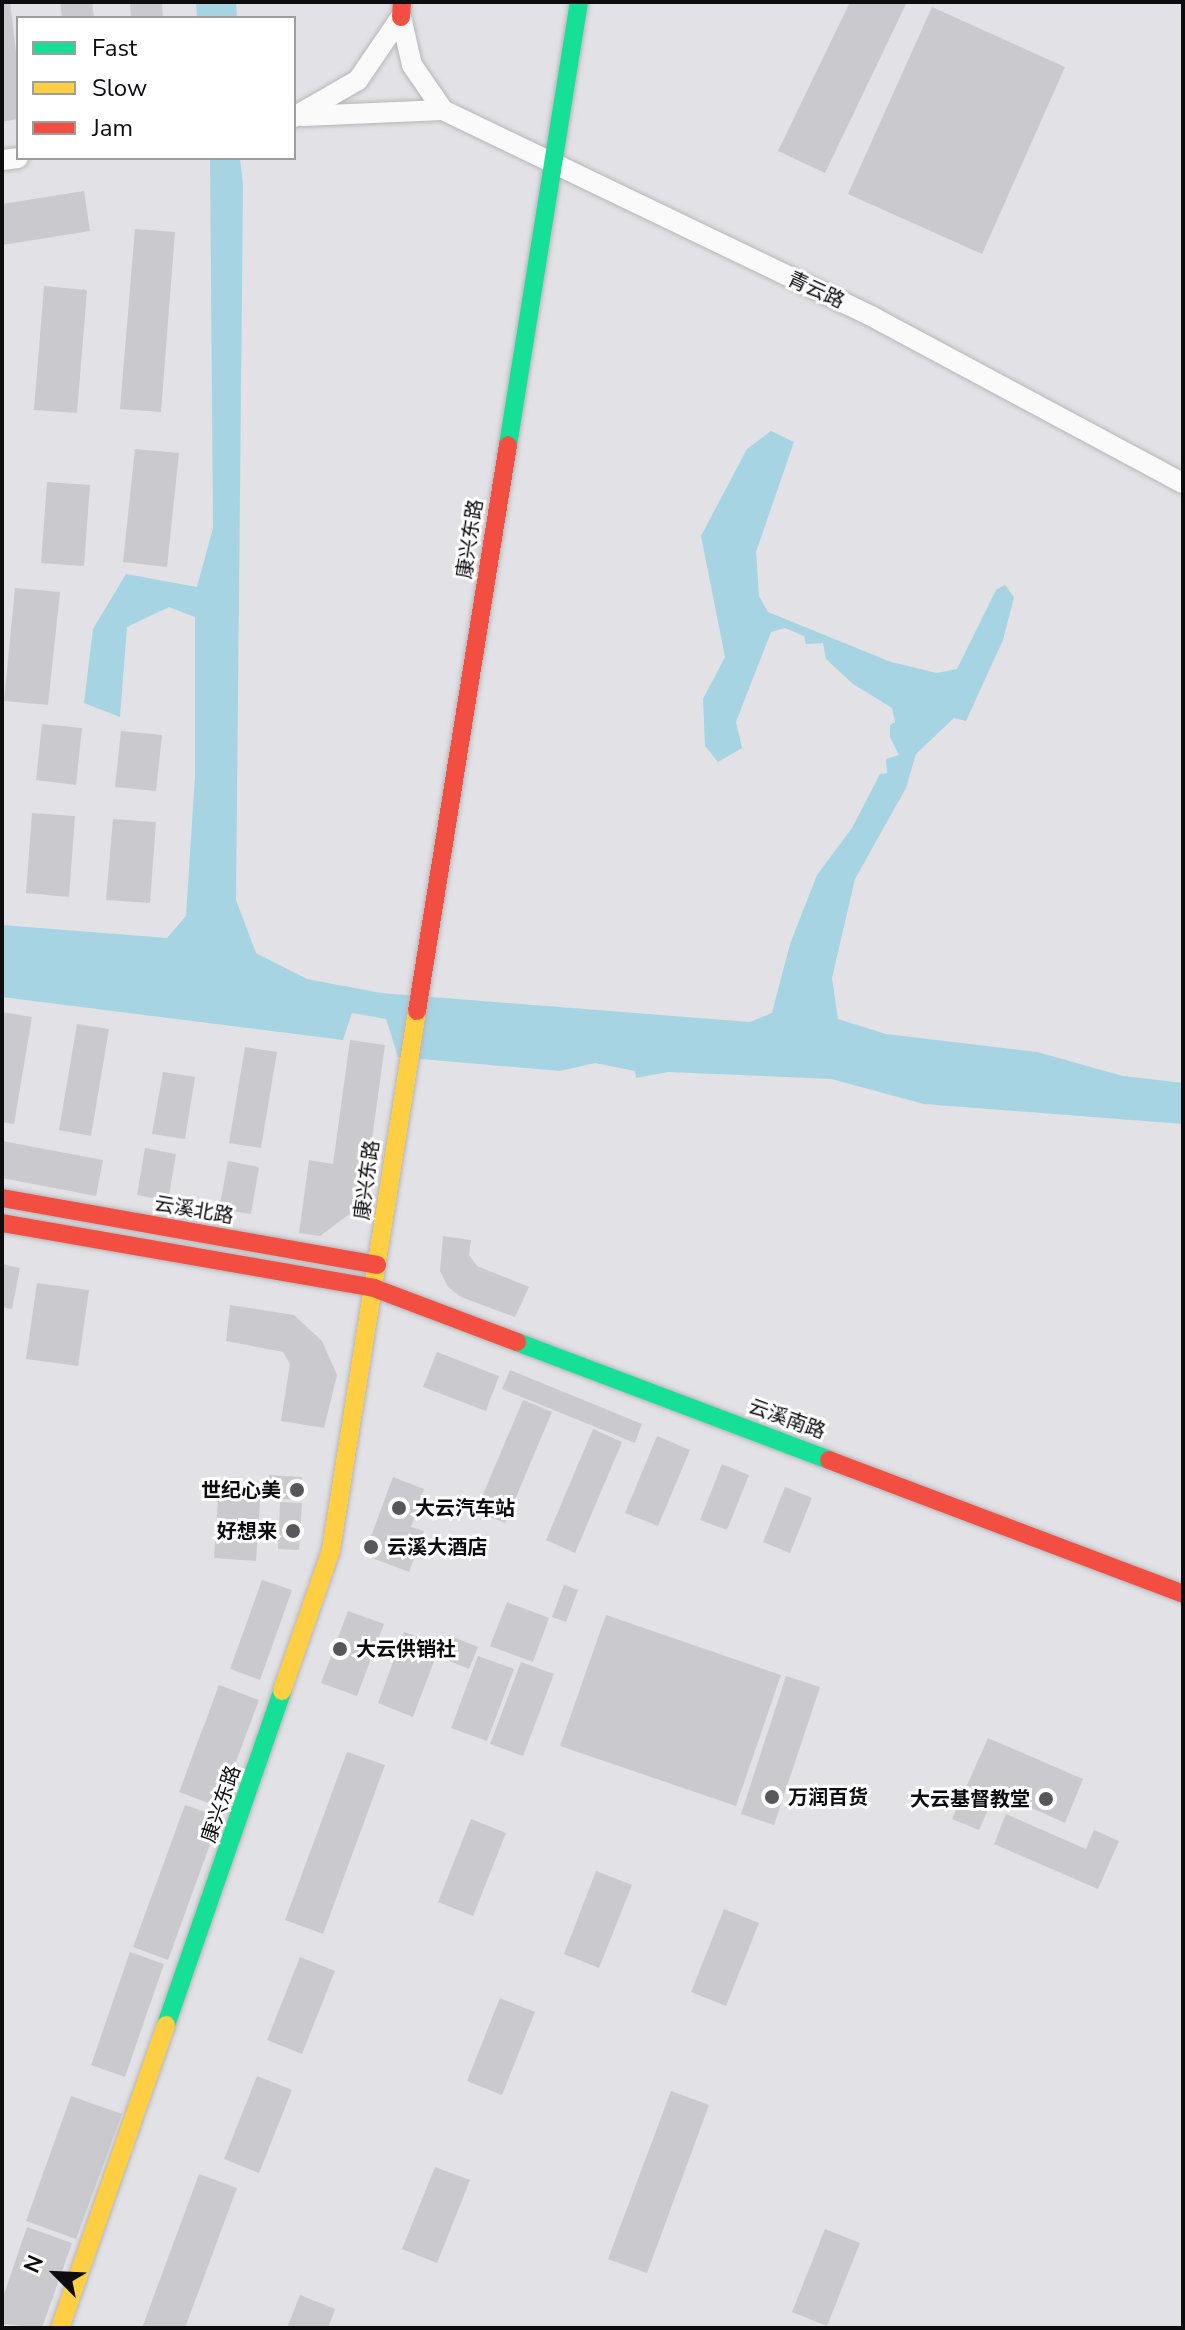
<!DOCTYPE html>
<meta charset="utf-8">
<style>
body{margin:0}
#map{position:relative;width:1185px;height:2330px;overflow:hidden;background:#e1e1e6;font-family:"Nunito Sans","Noto Sans SC",sans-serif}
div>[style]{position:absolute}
.water>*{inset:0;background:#a7d4e2}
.building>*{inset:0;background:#cacace}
.roads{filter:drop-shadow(0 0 2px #b6b6b9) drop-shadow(0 0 2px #b6b6b9)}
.street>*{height:20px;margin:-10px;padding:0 10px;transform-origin:10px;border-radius:10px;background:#fafafb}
.fast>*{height:18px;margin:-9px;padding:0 9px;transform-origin:9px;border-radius:9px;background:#16e098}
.slow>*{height:18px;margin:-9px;padding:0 9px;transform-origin:9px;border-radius:9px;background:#ffcf43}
.jam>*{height:18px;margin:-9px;padding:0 9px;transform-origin:9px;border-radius:9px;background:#f24e42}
.dots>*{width:22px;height:22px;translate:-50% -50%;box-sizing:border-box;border:4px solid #fff;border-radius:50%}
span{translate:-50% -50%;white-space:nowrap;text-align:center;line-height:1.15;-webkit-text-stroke:6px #fff;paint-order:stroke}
.street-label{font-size:20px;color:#0d0d10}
.poi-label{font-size:20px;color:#0d0d10;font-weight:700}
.right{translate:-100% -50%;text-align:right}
.left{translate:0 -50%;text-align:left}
.frame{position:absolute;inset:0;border:4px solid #0d0d10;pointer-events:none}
.legend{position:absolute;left:16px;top:16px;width:280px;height:144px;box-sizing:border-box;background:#fff;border:2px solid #9e9e9f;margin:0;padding:10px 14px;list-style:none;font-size:24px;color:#0d0d10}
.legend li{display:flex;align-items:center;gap:16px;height:40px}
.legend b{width:40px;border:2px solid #9e9e9f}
.north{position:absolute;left:16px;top:2234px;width:80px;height:80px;-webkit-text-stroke:6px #fff;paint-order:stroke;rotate:294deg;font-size:22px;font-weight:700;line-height:32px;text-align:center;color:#0d0d10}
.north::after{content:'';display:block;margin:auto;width:28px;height:36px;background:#0d0d10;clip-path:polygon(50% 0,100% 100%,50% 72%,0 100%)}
</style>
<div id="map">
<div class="water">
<div style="clip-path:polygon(196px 2px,236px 2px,237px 18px,197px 18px)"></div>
<div style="clip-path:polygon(210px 158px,240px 158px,243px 186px,236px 900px,256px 953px,307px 979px,381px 993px,750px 1022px,772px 1013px,790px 944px,817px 875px,852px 828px,880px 774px,887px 773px,886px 759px,899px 755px,890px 737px,890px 725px,895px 722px,892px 708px,853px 684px,826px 659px,823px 643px,806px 644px,804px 636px,785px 628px,771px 632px,736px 722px,742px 748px,718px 762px,705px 746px,703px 699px,725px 657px,701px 536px,747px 449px,771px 431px,794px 442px,756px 552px,759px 596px,768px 612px,891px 662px,937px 673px,957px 669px,996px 590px,1005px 585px,1014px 597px,1003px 640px,966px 721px,954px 718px,916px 754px,906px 788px,855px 879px,832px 978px,838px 1019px,886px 1034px,1037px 1052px,1123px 1076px,1183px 1083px,1183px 1124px,924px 1104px,831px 1079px,668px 1072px,636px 1078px,635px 1071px,595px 1063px,560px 1071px,398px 1057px,386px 1019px,352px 1013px,343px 1040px,2px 997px,2px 925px,167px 938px,186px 916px,195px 776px,195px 617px,169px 607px,127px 627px,120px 717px,84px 703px,93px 629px,126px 574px,197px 587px,213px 528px)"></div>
</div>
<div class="building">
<div style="clip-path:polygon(2px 2px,10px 2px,18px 68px,18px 119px,2px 122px)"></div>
<div style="clip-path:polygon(60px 2px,92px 2px,94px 18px,62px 18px)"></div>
<div style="clip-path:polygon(130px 2px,162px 2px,163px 18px,131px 18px)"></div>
<div style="clip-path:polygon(850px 2px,907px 2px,825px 173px,778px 151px)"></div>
<div style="clip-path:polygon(932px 7px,1065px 67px,982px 254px,848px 194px)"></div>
<div style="clip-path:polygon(84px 191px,90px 231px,2px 245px,2px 204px)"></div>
<div style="clip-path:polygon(135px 229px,175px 232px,161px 412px,120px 409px)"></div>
<div style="clip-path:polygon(44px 286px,87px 290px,77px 413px,34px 410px)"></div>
<div style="clip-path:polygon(135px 449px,179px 453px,167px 567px,123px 562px)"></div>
<div style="clip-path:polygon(47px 482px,90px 485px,84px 566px,41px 563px)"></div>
<div style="clip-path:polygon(15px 588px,60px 592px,48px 705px,4px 701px)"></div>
<div style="clip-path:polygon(42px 724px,82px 728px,76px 785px,36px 780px)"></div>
<div style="clip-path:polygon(121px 731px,162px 735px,156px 791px,115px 787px)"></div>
<div style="clip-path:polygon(32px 813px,75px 816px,69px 897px,26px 893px)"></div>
<div style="clip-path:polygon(113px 819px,156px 822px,150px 903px,106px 900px)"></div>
<div style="clip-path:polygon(2px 1012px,32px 1017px,14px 1124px,2px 1122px)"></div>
<div style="clip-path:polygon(77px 1024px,109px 1029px,91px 1136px,59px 1130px)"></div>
<div style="clip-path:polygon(350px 1040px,385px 1045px,363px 1204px,320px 1236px,299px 1233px,309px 1160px,333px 1164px)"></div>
<div style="clip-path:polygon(245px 1047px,277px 1052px,261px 1148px,229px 1143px)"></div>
<div style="clip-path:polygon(163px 1072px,195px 1077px,185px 1139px,152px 1134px)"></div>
<div style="clip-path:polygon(2px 1141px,103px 1160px,96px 1196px,2px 1178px)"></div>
<div style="clip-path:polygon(145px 1148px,176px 1154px,168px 1201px,137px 1195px)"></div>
<div style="clip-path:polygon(228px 1161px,259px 1167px,251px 1214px,219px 1209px)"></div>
<div style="clip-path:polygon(443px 1236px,471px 1240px,469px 1255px,477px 1266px,529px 1287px,515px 1317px,461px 1297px,448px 1287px,440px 1271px)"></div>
<div style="clip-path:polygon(2px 1264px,20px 1268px,12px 1309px,2px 1307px)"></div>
<div style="clip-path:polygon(37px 1283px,89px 1290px,78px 1366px,26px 1359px)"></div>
<div style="clip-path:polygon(230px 1305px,294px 1315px,322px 1341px,337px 1375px,324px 1428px,281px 1421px,290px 1364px,283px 1352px,226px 1341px)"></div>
<div style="clip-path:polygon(437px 1352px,499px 1376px,486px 1411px,423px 1387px)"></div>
<div style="clip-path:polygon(510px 1370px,642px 1424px,635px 1443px,502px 1389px)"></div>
<div style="clip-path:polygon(523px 1400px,552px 1412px,505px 1523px,476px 1511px)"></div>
<div style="clip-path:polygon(593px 1429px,622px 1442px,575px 1553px,546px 1540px)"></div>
<div style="clip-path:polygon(657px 1436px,690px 1450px,658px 1526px,625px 1513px)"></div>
<div style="clip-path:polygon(722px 1464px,749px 1475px,727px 1530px,700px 1520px)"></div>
<div style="clip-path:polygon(269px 1475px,302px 1477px,300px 1500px,267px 1498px)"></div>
<div style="clip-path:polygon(393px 1477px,424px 1489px,411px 1527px,424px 1531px,409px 1572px,364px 1555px)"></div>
<div style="clip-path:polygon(219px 1486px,261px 1489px,256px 1561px,214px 1558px)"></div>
<div style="clip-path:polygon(785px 1487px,812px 1498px,790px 1553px,763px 1542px)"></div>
<div style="clip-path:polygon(280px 1502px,302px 1503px,299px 1550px,278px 1549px)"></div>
<div style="clip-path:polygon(262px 1580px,292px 1590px,260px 1680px,230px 1669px)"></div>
<div style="clip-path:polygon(564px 1585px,578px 1590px,566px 1622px,552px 1617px)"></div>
<div style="clip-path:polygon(507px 1602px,549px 1618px,533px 1662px,490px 1646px)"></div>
<div style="clip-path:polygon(348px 1611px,384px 1624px,357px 1696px,321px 1683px)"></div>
<div style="clip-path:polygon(606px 1615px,781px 1675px,736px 1806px,560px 1746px)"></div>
<div style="clip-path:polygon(404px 1632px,440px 1645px,413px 1717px,378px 1703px)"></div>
<div style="clip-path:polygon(449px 1635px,478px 1647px,469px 1669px,440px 1657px)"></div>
<div style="clip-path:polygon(478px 1656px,514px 1669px,487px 1741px,451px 1728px)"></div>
<div style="clip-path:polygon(521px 1662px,554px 1674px,523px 1756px,490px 1744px)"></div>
<div style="clip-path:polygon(786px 1676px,820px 1687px,774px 1825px,741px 1814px)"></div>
<div style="clip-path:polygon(219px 1685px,259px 1700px,219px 1807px,179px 1792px)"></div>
<div style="clip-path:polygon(988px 1738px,1083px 1779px,1065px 1823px,996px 1792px,979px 1830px,952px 1819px)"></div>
<div style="clip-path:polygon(347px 1752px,385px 1765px,323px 1934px,285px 1920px)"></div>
<div style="clip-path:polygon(185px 1805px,220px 1817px,168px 1960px,133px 1947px)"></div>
<div style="clip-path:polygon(1006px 1814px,1086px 1849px,1094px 1830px,1119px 1841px,1098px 1889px,994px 1844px)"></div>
<div style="clip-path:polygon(471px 1819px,506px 1833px,473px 1916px,438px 1902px)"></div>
<div style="clip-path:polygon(596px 1871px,632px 1885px,599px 1968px,564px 1954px)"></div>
<div style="clip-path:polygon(724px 1909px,759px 1923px,726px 2006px,691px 1992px)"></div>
<div style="clip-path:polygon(130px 1952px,164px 1964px,125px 2077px,91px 2065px)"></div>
<div style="clip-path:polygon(300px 1957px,335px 1971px,302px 2054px,267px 2040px)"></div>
<div style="clip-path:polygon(500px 1998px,535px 2012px,502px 2095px,467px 2081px)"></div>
<div style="clip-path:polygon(257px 2076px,292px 2090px,259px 2173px,224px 2159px)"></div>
<div style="clip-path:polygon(671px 2091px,709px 2105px,647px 2273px,608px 2259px)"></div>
<div style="clip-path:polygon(71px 2096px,122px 2114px,76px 2239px,26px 2221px)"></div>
<div style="clip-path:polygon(435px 2167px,470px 2180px,437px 2263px,402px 2249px)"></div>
<div style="clip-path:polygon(199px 2174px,237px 2188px,185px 2328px,142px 2328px)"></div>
<div style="clip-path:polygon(27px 2227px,72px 2243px,42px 2328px,2px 2324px,2px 2300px)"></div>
<div style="clip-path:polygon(825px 2229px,860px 2243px,827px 2326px,792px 2312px)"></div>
<div style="clip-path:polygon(300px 2295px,335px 2309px,328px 2328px,287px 2328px)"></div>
</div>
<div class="roads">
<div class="street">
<div style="left:401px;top:17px;width:49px;rotate:77.1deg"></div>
<div style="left:412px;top:65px;width:55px;rotate:55.4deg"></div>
<div style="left:443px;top:110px;width:475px;rotate:25.7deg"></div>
<div style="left:871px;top:316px;width:354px;rotate:28.2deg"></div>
<div style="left:303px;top:116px;width:140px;rotate:-2.5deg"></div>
<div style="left:294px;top:117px;width:74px;rotate:-30deg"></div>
<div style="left:358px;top:80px;width:76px;rotate:-55.7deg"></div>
<div style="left:2px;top:160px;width:16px;rotate:-7deg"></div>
</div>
<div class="fast">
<div style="left:508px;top:445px;width:449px;rotate:-80.9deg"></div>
<div style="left:517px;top:1342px;width:334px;rotate:20.7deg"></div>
<div style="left:166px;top:2025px;width:354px;rotate:-70.8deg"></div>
</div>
<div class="slow">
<div style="left:282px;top:1691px;width:149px;rotate:-70.8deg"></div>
<div style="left:331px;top:1550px;width:546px;rotate:-80.93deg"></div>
<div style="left:60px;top:2328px;width:321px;rotate:-70.7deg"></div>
</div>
<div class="jam">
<div style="left:401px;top:17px;width:15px;rotate:-86deg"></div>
<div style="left:417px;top:1011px;width:573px;rotate:-80.87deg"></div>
<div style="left:2px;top:1198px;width:381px;rotate:10.1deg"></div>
<div style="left:2px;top:1223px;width:378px;rotate:9.9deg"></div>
<div style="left:374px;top:1288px;width:153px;rotate:20.7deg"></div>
<div style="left:829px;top:1460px;width:379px;rotate:20.7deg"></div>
</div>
</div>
<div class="dots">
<div style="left:297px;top:1490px;background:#57575b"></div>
<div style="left:399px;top:1508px;background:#57575b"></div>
<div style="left:293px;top:1531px;background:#57575b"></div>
<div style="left:371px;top:1547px;background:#57575b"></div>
<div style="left:340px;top:1649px;background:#57575b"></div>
<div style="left:772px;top:1797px;background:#57575b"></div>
<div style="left:1046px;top:1799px;background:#57575b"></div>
</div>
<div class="street-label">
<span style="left:816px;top:290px;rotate:25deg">青云路</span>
<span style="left:470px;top:539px;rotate:-81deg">康兴东路</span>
<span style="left:367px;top:1180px;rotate:-82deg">康兴东路</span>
<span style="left:194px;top:1210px;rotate:10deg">云溪北路</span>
<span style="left:787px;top:1419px;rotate:20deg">云溪南路</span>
<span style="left:221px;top:1804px;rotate:-71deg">康兴东路</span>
</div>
<div class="poi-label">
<span class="right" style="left:281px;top:1490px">世纪心美</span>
<span class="left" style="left:415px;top:1508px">大云汽车站</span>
<span class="right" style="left:277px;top:1531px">好想来</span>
<span class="left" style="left:387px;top:1547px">云溪大酒店</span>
<span class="left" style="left:356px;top:1649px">大云供销社</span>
<span class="left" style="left:788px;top:1797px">万润百货</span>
<span class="right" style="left:1030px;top:1799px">大云基督教堂</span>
</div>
<div class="frame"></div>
<ul class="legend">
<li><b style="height:10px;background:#16e098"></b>Fast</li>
<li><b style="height:10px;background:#ffcf43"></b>Slow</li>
<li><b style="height:10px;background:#f24e42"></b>Jam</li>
</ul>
<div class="north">N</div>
</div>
